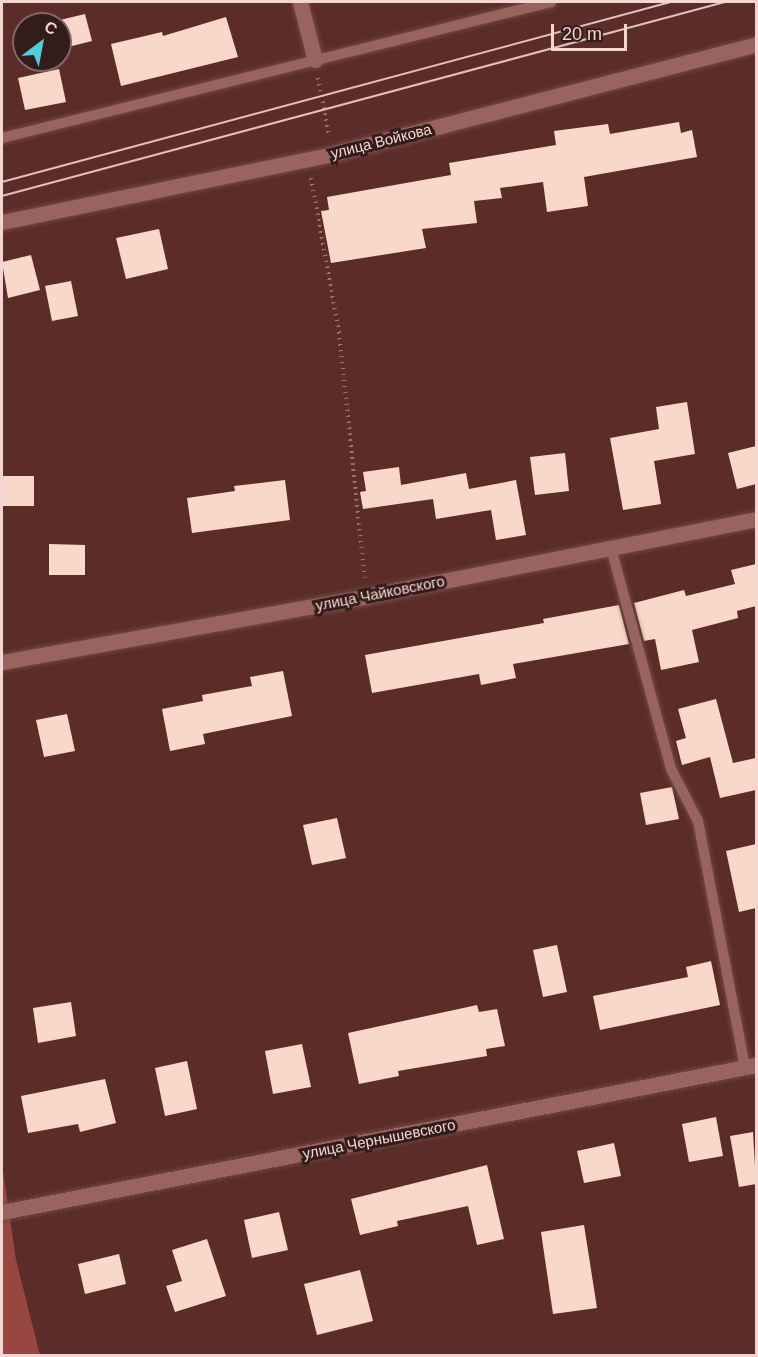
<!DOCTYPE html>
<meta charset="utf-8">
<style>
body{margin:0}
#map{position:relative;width:758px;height:1357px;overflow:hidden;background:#5c2d28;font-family:Arial,sans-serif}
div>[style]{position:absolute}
.green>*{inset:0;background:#974740}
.building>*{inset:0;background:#f9d8c9}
.path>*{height:4px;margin-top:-2px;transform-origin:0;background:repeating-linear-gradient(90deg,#9b736e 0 1.5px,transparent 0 6px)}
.roads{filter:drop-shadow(0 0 2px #724946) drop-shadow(0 0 2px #724946)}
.service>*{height:10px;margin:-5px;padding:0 5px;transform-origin:5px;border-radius:5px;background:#99645e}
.minor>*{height:15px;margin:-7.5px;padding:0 7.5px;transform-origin:7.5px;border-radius:7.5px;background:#99645e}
.tram>*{height:1.5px;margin:-0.75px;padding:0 0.75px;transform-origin:0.75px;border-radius:0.75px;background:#e1c0bb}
span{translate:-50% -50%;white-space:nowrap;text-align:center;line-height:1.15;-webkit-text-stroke:6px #331d1b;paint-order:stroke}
.street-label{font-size:15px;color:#f4d5d1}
.frame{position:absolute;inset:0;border:3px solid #f4d5d1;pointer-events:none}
.north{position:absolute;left:12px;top:12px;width:60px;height:60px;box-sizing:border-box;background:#331d1b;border:2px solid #806764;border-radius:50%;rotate:32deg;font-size:16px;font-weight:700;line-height:24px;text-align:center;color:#f4d5d1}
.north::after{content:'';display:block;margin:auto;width:21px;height:27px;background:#53cbda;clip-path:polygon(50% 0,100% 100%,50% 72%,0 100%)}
.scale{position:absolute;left:551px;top:24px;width:76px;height:27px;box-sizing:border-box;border:3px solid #f4d5d1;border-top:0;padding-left:8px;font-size:18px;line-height:21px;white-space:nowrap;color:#f4d5d1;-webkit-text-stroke:4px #331d1b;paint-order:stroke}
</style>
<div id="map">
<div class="green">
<div style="clip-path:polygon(2px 1164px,16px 1260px,40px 1355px,2px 1355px)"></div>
</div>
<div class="building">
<div style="clip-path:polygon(85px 14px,92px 41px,60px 49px,60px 20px)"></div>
<div style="clip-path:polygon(226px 17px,238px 57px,121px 86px,111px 44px,162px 32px,163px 36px)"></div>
<div style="clip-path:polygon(59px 69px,66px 102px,25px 110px,18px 78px)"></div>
<div style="clip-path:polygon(679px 122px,681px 133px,692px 130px,697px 157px,584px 177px,588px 206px,547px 212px,543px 182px,500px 188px,502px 198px,474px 201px,477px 223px,422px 229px,426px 248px,331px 263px,321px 211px,329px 210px,327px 197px,451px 175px,449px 163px,556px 145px,554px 131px,608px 124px,610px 134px)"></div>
<div style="clip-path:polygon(159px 229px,168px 269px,126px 279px,116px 238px)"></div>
<div style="clip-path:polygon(31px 255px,40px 290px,8px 298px,2px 262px)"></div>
<div style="clip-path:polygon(71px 281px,78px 316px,52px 321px,45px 286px)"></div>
<div style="clip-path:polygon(687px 402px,695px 454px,654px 461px,661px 504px,623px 510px,610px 438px,659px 429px,656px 407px)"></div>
<div style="clip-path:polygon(756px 446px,756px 484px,737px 489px,728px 453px)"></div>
<div style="clip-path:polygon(565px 453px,569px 491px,535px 495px,530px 457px)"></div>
<div style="clip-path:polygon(399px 467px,401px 485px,466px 473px,469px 489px,516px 480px,526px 535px,496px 540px,491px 510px,436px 519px,433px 499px,363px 509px,360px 492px,366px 491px,363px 472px)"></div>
<div style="clip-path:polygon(2px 476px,34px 476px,34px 506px,2px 506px)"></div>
<div style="clip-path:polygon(285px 480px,290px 520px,192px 533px,187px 498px,235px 491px,234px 486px)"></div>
<div style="clip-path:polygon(49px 544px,85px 545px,85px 575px,49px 575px)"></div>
<div style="clip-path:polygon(756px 564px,756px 606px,737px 611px,738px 618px,692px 630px,699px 662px,661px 670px,655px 639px,644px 641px,634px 603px,684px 590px,686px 596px,735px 584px,731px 570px)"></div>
<div style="clip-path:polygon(619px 605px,629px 644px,513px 664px,516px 678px,481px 685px,479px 674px,372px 693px,365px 655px,544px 623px,543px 619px)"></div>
<div style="clip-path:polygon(283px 671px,292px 716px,203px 734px,205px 744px,170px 751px,162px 709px,203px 701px,202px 695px,252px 686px,250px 677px)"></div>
<div style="clip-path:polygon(716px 699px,733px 763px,756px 758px,756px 790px,720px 798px,710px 757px,682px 765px,676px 741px,686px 738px,678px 709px)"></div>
<div style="clip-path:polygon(67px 714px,75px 751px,44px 757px,36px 720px)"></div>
<div style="clip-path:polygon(672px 787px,679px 819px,646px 825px,640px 793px)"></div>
<div style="clip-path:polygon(337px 818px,346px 858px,312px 865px,303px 825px)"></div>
<div style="clip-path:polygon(756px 844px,756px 908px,739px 912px,726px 851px)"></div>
<div style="clip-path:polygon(557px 945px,567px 992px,543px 997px,533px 950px)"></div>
<div style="clip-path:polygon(711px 961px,720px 1005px,600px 1030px,593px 996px,688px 977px,686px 967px)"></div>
<div style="clip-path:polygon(71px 1002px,76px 1036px,38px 1043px,33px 1008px)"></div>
<div style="clip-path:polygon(477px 1005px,479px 1012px,497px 1009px,505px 1046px,486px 1049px,487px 1056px,398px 1071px,399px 1076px,359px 1084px,348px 1033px)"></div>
<div style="clip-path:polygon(302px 1044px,311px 1087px,273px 1094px,265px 1051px)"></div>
<div style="clip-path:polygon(187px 1061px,197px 1109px,165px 1116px,155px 1068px)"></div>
<div style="clip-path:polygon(105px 1079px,116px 1123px,80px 1132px,78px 1124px,28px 1133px,21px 1096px)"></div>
<div style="clip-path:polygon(716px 1117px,723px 1156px,689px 1162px,682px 1124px)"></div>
<div style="clip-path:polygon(753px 1132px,756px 1184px,739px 1187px,730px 1136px)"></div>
<div style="clip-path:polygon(614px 1143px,621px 1176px,584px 1183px,577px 1151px)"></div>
<div style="clip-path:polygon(487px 1165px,504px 1239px,477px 1245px,468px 1206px,397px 1221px,398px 1226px,360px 1235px,351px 1199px)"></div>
<div style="clip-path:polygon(279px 1212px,288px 1250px,252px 1258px,244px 1220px)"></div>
<div style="clip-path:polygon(584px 1225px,597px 1308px,553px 1314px,541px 1232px)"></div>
<div style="clip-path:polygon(207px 1239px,226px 1296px,175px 1312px,166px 1286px,182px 1281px,172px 1250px)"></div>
<div style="clip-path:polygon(119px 1254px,126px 1284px,85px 1294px,78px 1264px)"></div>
<div style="clip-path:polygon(360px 1270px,373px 1321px,317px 1335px,304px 1284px)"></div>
</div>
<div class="path">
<div style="left:318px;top:78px;width:58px;rotate:79.1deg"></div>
<div style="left:311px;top:178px;width:157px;rotate:79.7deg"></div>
<div style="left:339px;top:332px;width:247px;rotate:84deg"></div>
</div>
<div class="roads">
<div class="service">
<div style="left:2px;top:138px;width:566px;rotate:-13.91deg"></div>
<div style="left:611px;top:548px;width:229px;rotate:74.8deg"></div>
<div style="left:671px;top:769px;width:59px;rotate:62.6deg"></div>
<div style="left:698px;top:821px;width:250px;rotate:79.2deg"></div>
</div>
<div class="minor">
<div style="left:300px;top:2px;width:60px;rotate:75.5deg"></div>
<div style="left:2px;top:222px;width:337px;rotate:-11.6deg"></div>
<div style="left:332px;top:154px;width:438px;rotate:-14.5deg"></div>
<div style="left:2px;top:662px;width:372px;rotate:-10.2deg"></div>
<div style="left:368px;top:596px;width:396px;rotate:-11.2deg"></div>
<div style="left:2px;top:1212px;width:768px;rotate:-11.03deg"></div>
</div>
</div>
<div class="tram">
<div style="left:2px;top:182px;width:693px;rotate:-15.06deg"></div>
<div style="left:2px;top:196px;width:749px;rotate:-15.02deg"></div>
</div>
<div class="street-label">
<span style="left:381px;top:141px;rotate:-14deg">улица Войкова</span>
<span style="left:380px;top:593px;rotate:-11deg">улица Чайковского</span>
<span style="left:379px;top:1139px;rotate:-11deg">улица Чернышевского</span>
</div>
<div class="frame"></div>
<div class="north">С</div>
<div class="scale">20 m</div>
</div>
